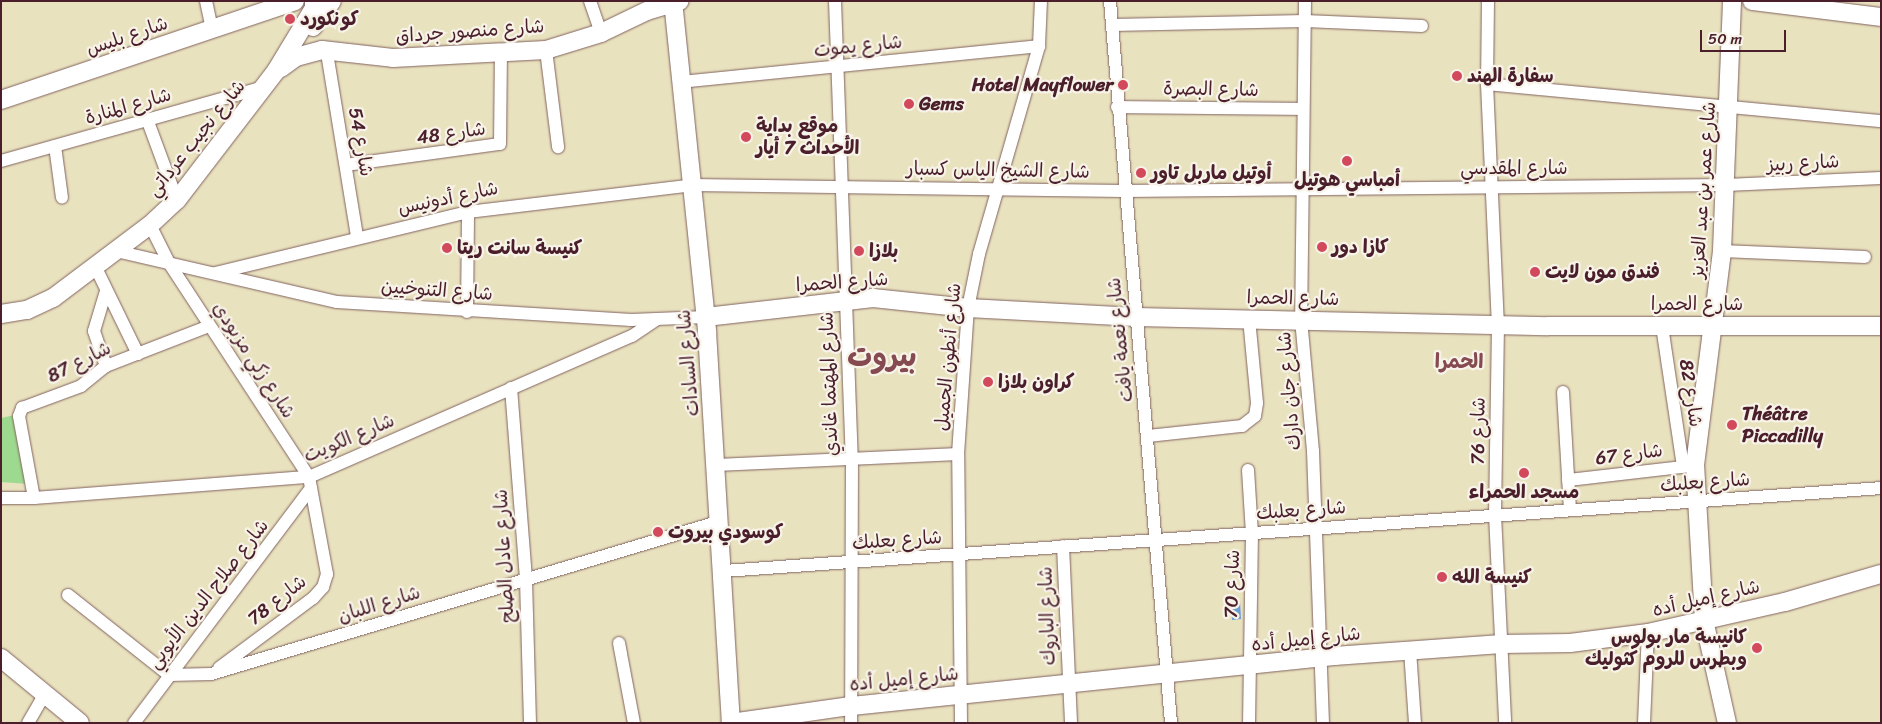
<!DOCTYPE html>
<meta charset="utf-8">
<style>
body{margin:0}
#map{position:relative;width:1882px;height:724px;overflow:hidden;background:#e9e2bf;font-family:Sriracha,"Playpen Sans Arabic",sans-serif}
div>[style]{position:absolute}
.green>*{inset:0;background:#9dd98e}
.water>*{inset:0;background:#6a9dd6}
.roads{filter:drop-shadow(0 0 1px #82635f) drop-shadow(0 0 1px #82635f)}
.street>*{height:12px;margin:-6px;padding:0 6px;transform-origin:6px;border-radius:6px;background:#fff}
.secondary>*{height:18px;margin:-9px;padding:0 9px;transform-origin:9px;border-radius:9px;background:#fff}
.dots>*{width:14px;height:14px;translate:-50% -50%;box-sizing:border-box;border:2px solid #f7f3e8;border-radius:50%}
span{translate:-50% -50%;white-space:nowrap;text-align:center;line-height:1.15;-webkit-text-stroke:4.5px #f7f3e8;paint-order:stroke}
.poi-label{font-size:19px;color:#4a1f2b;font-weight:700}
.left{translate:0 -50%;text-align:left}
.right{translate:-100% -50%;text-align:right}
.street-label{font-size:19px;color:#4a1f2b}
.neighbourhood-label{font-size:20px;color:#854b51;font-weight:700}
.town-label{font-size:29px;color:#854b51;font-weight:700}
.frame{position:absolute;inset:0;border:2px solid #4a1f2b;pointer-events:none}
.scale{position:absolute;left:1700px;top:30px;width:86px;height:22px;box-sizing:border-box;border:2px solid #4a1f2b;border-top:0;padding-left:6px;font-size:15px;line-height:18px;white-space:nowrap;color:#4a1f2b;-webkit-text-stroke:4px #f7f3e8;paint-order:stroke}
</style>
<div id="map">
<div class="green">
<div style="clip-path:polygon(15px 415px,29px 484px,1px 482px,1px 418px)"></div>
</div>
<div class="water">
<div style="clip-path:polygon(1240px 601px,1241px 619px,1232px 620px,1231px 602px)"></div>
</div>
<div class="roads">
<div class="street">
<div style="left:206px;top:1px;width:29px;rotate:78deg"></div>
<div style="left:590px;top:1px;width:34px;rotate:71deg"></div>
<div style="left:835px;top:1px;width:458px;rotate:87.9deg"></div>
<div style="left:852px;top:459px;width:264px;rotate:90.2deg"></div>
<div style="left:1110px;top:1px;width:725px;rotate:85.17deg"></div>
<div style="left:1305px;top:1px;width:318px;rotate:90.7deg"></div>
<div style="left:1301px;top:319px;width:133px;rotate:84.8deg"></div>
<div style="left:1313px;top:451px;width:272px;rotate:87.9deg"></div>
<div style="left:1488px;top:1px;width:83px;rotate:90.7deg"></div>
<div style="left:1487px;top:84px;width:241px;rotate:87.4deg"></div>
<div style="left:1498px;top:325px;width:190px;rotate:90.9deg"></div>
<div style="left:1495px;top:515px;width:208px;rotate:87.2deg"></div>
<div style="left:1112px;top:25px;width:193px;rotate:-1.2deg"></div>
<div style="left:1305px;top:21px;width:117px;rotate:2.4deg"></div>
<div style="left:546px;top:50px;width:98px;rotate:82.9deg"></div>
<div style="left:327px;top:53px;width:186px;rotate:80.7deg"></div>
<div style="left:680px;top:82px;width:361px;rotate:-5.7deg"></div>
<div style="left:1487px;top:84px;width:396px;rotate:5.4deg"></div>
<div style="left:1117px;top:107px;width:186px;rotate:0.6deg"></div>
<div style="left:147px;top:119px;width:86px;rotate:69.7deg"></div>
<div style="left:55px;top:146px;width:52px;rotate:82.3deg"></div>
<div style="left:1px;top:161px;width:274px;rotate:-15.7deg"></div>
<div style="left:346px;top:165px;width:155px;rotate:-7.8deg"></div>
<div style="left:500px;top:144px;width:91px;rotate:-89.4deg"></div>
<div style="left:150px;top:225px;width:42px;rotate:63.4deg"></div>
<div style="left:169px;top:263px;width:256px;rotate:56.8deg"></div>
<div style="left:309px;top:477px;width:99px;rotate:79.5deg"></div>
<div style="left:327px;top:574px;width:14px;rotate:107deg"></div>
<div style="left:323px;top:587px;width:15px;rotate:132deg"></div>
<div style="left:313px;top:598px;width:117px;rotate:143.3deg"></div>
<div style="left:116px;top:251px;width:227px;rotate:13deg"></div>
<div style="left:337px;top:302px;width:295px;rotate:3.5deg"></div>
<div style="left:631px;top:320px;width:75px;rotate:-2.3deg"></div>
<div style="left:1722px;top:251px;width:143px;rotate:2.4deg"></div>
<div style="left:95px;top:266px;width:98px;rotate:64deg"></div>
<div style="left:216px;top:273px;width:259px;rotate:-13.6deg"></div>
<div style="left:468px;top:212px;width:227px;rotate:-6.8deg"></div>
<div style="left:693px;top:185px;width:431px;rotate:0.8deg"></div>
<div style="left:1124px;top:191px;width:602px;rotate:-0.57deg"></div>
<div style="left:1726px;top:185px;width:155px;rotate:-2.6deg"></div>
<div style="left:467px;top:312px;width:100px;rotate:-89.4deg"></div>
<div style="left:1662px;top:326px;width:142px;rotate:81.5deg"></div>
<div style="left:106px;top:366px;width:37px;rotate:-109deg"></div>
<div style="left:94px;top:331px;width:42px;rotate:-73.3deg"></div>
<div style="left:511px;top:388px;width:193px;rotate:85.5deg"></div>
<div style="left:526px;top:580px;width:143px;rotate:88.4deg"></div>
<div style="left:1563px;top:392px;width:118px;rotate:86.6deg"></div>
<div style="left:1148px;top:436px;width:95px;rotate:-6.1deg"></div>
<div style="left:1242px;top:426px;width:16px;rotate:-38deg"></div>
<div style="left:1255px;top:416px;width:13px;rotate:-81deg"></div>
<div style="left:1257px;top:403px;width:85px;rotate:-95.4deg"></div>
<div style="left:717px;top:465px;width:241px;rotate:-2.6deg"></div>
<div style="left:1248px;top:470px;width:63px;rotate:86.4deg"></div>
<div style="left:1252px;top:533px;width:190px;rotate:90.9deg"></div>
<div style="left:1568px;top:480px;width:123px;rotate:-6.5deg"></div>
<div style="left:1px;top:498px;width:33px"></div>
<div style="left:34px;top:498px;width:276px;rotate:-4.4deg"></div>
<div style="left:309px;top:477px;width:352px;rotate:-23.6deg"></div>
<div style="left:632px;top:336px;width:30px;rotate:-34deg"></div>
<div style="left:34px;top:498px;width:83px;rotate:-100.4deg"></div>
<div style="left:19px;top:416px;width:9px;rotate:-69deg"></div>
<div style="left:22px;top:408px;width:63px;rotate:-20.4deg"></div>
<div style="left:81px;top:386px;width:32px;rotate:-39deg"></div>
<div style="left:106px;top:366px;width:110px;rotate:-21.2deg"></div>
<div style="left:1063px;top:546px;width:177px;rotate:87.4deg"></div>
<div style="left:724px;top:571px;width:1160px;rotate:-4.1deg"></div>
<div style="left:68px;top:595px;width:129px;rotate:38.4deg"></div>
<div style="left:169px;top:675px;width:42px;rotate:-1.4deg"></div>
<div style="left:211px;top:674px;width:532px;rotate:-16.7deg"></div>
<div style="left:619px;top:643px;width:81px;rotate:79.4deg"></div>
<div style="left:1410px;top:650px;width:73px;rotate:86.1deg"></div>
<div style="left:28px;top:723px;width:34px;rotate:-60deg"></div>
<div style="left:134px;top:723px;width:294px;rotate:-53deg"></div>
<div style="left:961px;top:723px;width:269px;rotate:-90.6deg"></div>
<div style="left:958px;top:454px;width:146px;rotate:-86.1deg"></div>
<div style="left:968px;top:308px;width:55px;rotate:-78.5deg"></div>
<div style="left:979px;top:254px;width:216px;rotate:-73.9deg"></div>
<div style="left:1039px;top:46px;width:45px;rotate:-87.5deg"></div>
<div style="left:1644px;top:723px;width:90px;rotate:-87.5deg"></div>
</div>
<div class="secondary">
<div style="left:673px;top:1px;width:333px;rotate:84.1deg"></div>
<div style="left:707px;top:332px;width:392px;rotate:86.5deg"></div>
<div style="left:1752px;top:1px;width:130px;rotate:7.1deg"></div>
<div style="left:313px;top:27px;width:32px;rotate:-54deg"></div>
<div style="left:281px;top:68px;width:19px;rotate:-36deg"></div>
<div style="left:296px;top:57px;width:27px;rotate:-15deg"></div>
<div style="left:322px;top:50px;width:71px;rotate:6.4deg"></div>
<div style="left:393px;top:58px;width:153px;rotate:-3deg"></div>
<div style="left:546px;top:50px;width:58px;rotate:-17.2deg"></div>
<div style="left:601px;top:33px;width:51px;rotate:-25.6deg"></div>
<div style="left:647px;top:11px;width:34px;rotate:-17deg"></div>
<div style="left:1px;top:100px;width:310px;rotate:-18.6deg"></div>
<div style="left:1px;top:314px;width:26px;rotate:-9deg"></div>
<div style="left:27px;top:310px;width:29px;rotate:-25deg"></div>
<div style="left:53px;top:298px;width:121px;rotate:-37deg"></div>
<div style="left:150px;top:225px;width:37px;rotate:-43deg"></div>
<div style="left:177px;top:200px;width:163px;rotate:-52.5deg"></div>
<div style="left:276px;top:71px;width:74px;rotate:-58.9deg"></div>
<div style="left:314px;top:8px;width:7px;rotate:-90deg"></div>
<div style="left:706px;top:317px;width:168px;rotate:-6.5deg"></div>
<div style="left:873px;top:298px;width:96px;rotate:6deg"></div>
<div style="left:968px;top:308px;width:168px;rotate:3.1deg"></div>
<div style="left:1136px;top:317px;width:412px;rotate:1.3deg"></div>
<div style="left:1548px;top:326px;width:333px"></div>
<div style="left:1px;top:658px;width:102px;rotate:39.4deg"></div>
<div style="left:731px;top:723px;width:121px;rotate:-8.1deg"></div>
<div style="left:851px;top:706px;width:486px;rotate:-5.9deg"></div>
<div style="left:1334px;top:656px;width:168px;rotate:-4.1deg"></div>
<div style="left:1502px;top:644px;width:68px;rotate:-0.8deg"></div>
<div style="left:1570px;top:643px;width:79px;rotate:-7.3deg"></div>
<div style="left:1648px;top:633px;width:140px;rotate:-12.8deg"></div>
<div style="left:1785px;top:602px;width:100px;rotate:-16.3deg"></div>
<div style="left:1727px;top:723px;width:106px;rotate:-102.6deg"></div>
<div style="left:1704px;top:620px;width:155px;rotate:-93.3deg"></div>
<div style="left:1695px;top:465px;width:216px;rotate:-82.8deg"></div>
<div style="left:1722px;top:251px;width:250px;rotate:-87.7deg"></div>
</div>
</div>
<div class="dots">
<div style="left:290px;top:19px;background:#d1495b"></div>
<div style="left:1457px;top:76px;background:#d1495b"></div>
<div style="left:1123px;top:85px;background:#d1495b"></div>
<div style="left:909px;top:104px;background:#d1495b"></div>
<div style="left:746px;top:137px;background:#d1495b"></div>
<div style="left:1347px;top:161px;background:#d1495b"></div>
<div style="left:1141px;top:173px;background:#d1495b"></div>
<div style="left:1322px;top:247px;background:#d1495b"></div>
<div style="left:447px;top:248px;background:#d1495b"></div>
<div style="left:859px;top:251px;background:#d1495b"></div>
<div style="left:1535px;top:272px;background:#d1495b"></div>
<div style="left:988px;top:382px;background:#d1495b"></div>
<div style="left:1732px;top:425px;background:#d1495b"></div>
<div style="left:1524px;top:473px;background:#d1495b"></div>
<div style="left:658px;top:532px;background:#d1495b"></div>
<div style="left:1442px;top:577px;background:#d1495b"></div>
<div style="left:1757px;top:648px;background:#d1495b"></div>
</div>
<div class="poi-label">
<span class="left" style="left:300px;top:19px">كونكورد</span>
<span class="left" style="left:1467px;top:76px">سفارة الهند</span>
<span class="right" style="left:1113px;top:85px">Hotel Mayflower</span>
<span class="left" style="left:919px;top:104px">Gems</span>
<span class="left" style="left:756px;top:137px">موقع بداية<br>الأحداث 7 أيار</span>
<span class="left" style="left:1151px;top:173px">أوتيل ماربل تاور</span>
<span style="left:1347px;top:180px">أمباسي هوتيل</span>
<span class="left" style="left:1332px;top:247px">كازا دور</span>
<span class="left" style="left:457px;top:248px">كنيسة سانت ريتا</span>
<span class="left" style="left:869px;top:251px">بلازا</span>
<span class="left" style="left:1545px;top:272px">فندق مون لايت</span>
<span class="left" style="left:998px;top:382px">كراون بلازا</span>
<span class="left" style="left:1742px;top:425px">Théâtre<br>Piccadilly</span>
<span style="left:1524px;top:492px">مسجد الحمراء</span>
<span class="left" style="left:668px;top:532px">كوسودي بيروت</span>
<span class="left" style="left:1452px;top:577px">كنيسة الله</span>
<span class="right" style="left:1747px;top:648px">كانيسة مار بولوس<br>وبطرس للروم كثوليك</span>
</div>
<div class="street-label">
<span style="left:470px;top:31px;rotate:-4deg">شارع منصور جرداق</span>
<span style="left:127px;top:36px;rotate:-19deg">شارع بليس</span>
<span style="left:858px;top:46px;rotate:-6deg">شارع يموت</span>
<span style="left:1211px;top:89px;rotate:1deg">شارع البصرة</span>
<span style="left:128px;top:106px;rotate:-16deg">شارع المنارة</span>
<span style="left:451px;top:133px;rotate:-8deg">شارع 48</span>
<span style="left:196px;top:138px;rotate:-51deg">شارع نجيب عرداتي</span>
<span style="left:361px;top:142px;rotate:80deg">شارع 54</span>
<span style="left:1803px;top:163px;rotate:-3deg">شارع ربيز</span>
<span style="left:1514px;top:168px">شارع المقدسي</span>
<span style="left:998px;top:170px;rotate:1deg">شارع الشيخ الياس كسبار</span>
<span style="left:1703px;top:190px;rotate:-86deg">شارع عمر بن عبد العزيز</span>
<span style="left:448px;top:198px;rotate:-12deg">شارع أدونيس</span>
<span style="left:842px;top:282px;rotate:-4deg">شارع الحمرا</span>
<span style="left:437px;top:290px;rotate:4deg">شارع التنوخيين</span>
<span style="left:1293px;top:298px;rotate:1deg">شارع الحمرا</span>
<span style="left:1697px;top:304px">شارع الحمرا</span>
<span style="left:1120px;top:340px;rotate:-96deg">شارع نعمة يافت</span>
<span style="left:948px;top:357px;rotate:-85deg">شارع أنطون الجميل</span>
<span style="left:254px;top:360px;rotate:57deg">شارع زكي مزبودي</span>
<span style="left:79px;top:362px;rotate:-27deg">شارع 87</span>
<span style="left:688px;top:363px;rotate:-95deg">شارع السادات</span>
<span style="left:829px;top:384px;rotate:-92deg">شارع المهتما غاندي</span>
<span style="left:1289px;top:391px;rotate:-95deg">شارع جان دارك</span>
<span style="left:1691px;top:393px;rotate:81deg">شارع 82</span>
<span style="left:1478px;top:431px;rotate:-89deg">شارع 76</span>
<span style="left:349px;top:438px;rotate:-23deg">شارع الكويت</span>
<span style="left:1629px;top:454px;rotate:-7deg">شارع 67</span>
<span style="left:1705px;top:482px;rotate:-4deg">شارع بعلبك</span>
<span style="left:1301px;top:510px;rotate:-4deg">شارع بعلبك</span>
<span style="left:897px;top:540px;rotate:-4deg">شارع بعلبك</span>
<span style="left:504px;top:556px;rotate:-93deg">شارع عادل الصلح</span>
<span style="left:1232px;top:584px;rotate:-88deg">شارع 70</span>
<span style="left:208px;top:594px;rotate:-52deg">شارع صلاح الدين الأيوبي</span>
<span style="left:1706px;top:598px;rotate:-13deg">شارع إميل أده</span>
<span style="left:277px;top:600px;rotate:-38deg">شارع 78</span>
<span style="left:379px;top:604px;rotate:-17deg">شارع اللبان</span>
<span style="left:1047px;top:616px;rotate:-92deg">شارع الباروك</span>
<span style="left:1306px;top:639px;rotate:-6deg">شارع إميل أده</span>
<span style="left:904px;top:679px;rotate:-6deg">شارع إميل أده</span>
</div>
<div class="neighbourhood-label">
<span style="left:1459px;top:361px">الحمرا</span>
</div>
<div class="town-label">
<span style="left:882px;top:357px">بيروت</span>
</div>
<div class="frame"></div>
<div class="scale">50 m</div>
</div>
